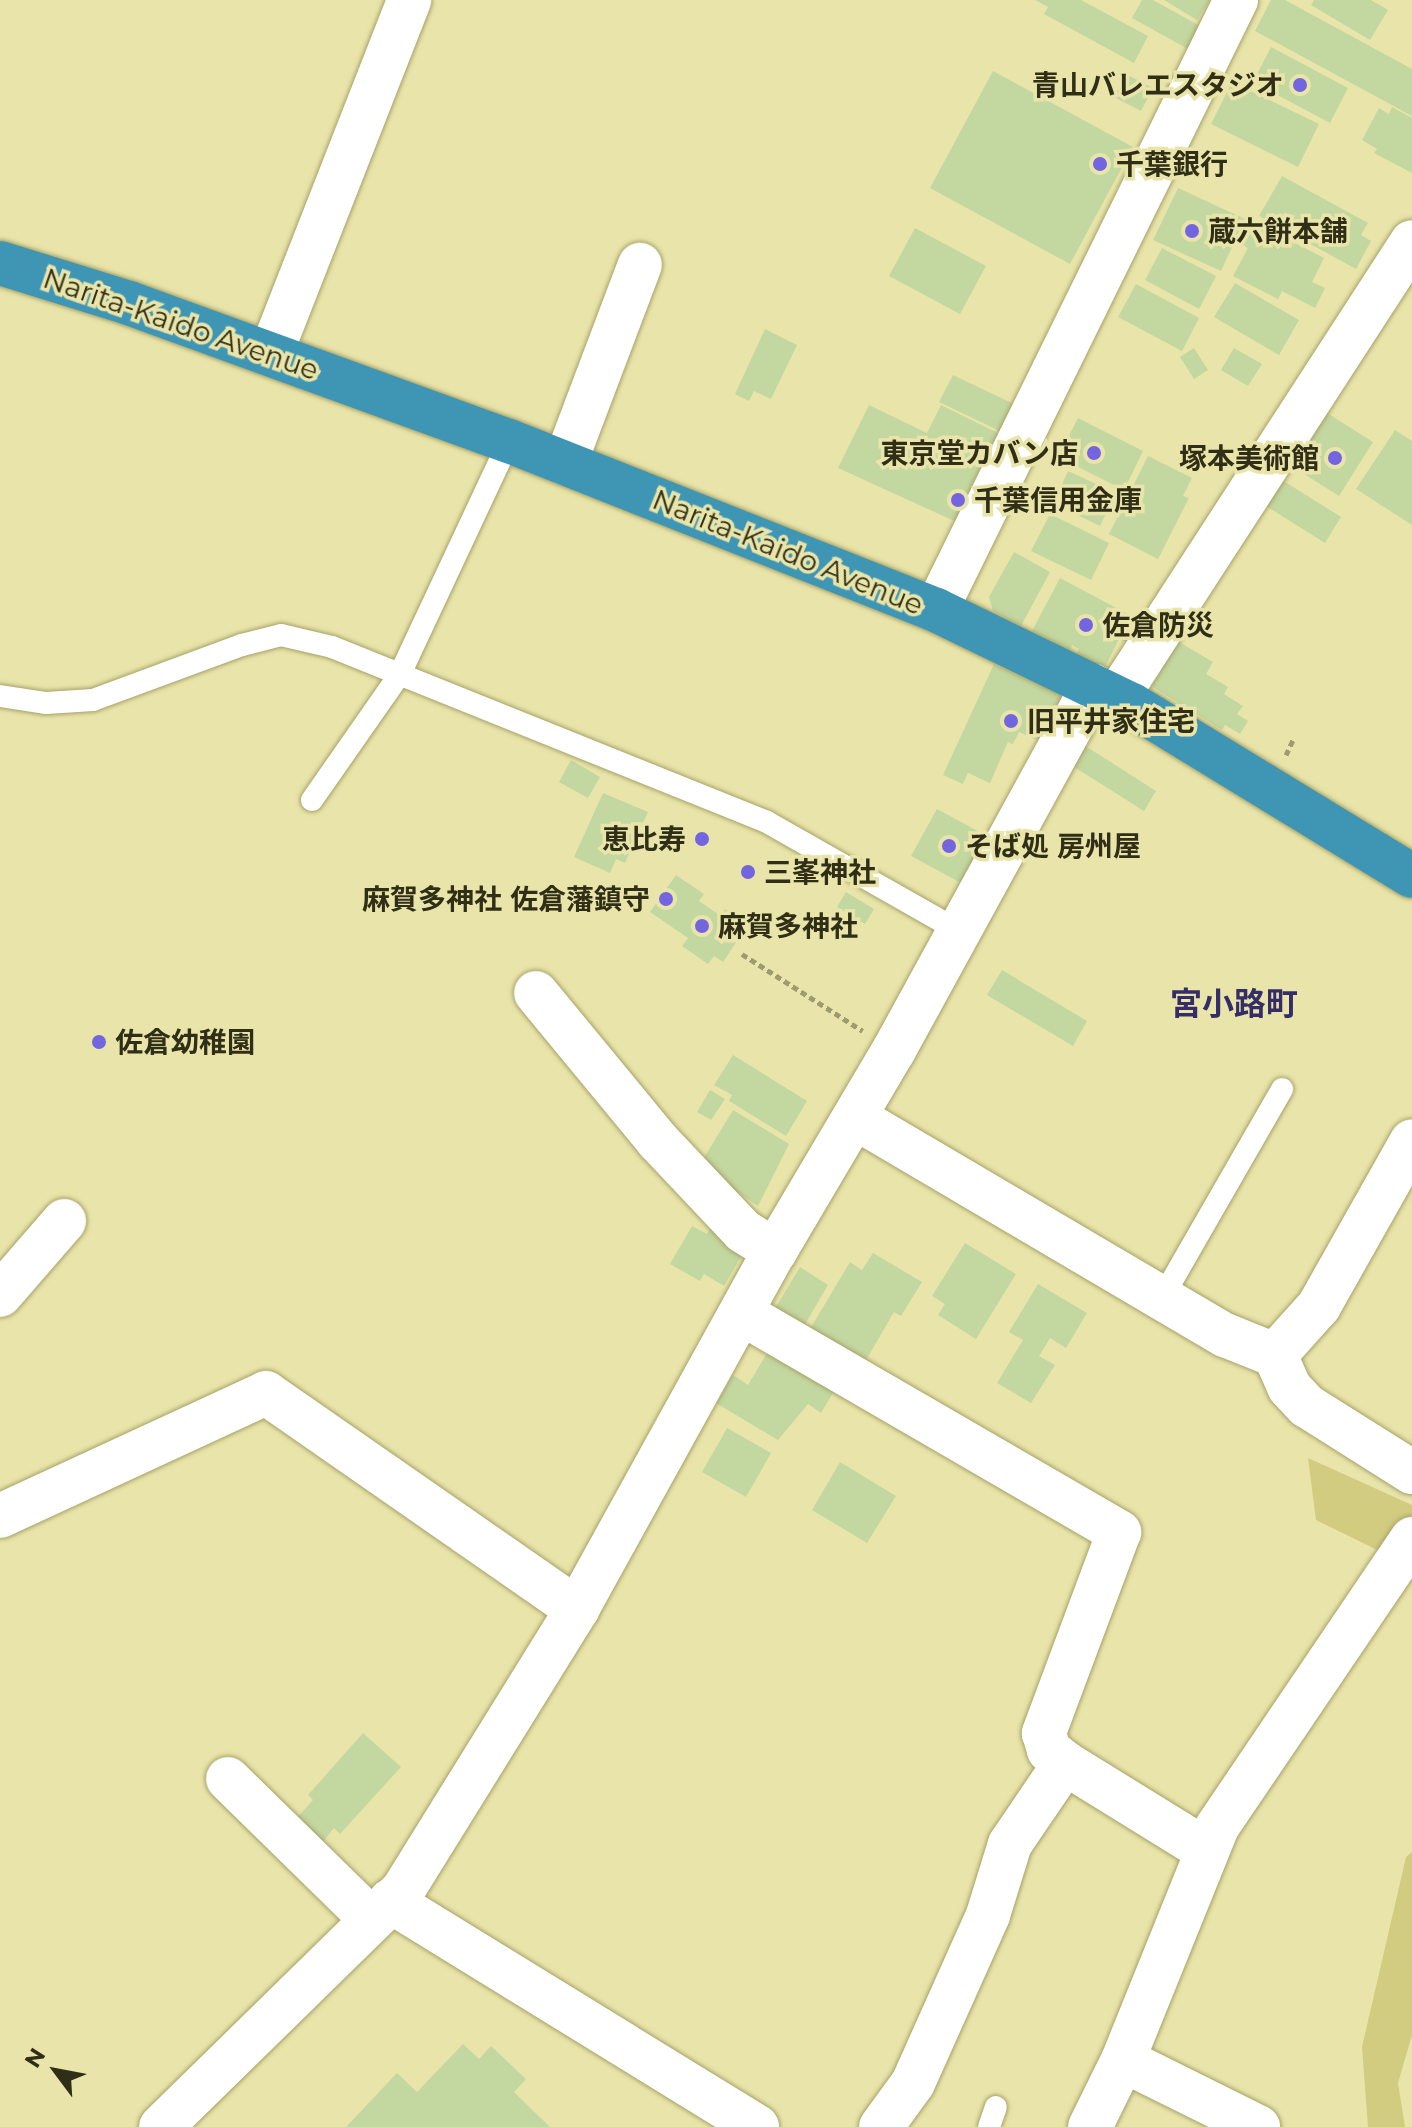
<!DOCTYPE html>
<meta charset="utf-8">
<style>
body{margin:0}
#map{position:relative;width:1412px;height:2127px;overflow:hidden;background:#e9e5aa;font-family:Montserrat,"Noto Sans JP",sans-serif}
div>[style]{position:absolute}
.green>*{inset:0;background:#d1cc80}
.building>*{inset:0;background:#c3d7a0}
.path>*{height:5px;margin-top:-2.5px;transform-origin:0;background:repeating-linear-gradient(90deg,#9e9b6e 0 6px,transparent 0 10px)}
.roads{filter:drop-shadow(0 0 2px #a6a269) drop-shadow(0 0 2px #a6a269)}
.lane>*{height:22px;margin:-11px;padding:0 11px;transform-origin:11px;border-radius:11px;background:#fff}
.street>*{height:44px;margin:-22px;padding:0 22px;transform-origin:22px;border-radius:22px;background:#fff}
.secondary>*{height:44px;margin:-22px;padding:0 22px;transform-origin:22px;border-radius:22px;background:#fff}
.highway>*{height:44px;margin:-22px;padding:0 22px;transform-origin:22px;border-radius:22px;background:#3f96b4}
.dots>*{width:22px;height:22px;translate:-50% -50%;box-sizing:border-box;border:4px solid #e9e5aa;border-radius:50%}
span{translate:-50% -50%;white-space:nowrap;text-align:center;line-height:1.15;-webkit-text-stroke:7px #e9e5aa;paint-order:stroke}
.poi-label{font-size:28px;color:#302e16;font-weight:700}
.right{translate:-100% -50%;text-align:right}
.left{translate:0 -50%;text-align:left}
.street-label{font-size:28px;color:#302e16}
.quarter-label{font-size:32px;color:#342d68;font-weight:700}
.north{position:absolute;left:16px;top:2031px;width:80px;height:80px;-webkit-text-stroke:6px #e9e5aa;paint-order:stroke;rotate:302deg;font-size:22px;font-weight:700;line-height:32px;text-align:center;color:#302e16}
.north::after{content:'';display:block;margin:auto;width:28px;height:36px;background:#302e16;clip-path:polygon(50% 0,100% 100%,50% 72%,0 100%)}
</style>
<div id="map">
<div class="green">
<div style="clip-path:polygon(1308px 1458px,1412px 1505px,1412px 1567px,1316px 1520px)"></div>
<div style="clip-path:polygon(1412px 1852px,1412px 2035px,1398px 2083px,1405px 2127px,1368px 2127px,1362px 2047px,1406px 1857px)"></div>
</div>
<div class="building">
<div style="clip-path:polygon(1035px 0,1081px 0,1148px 36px,1134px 63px,1044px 14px,1048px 7px)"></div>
<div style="clip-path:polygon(1142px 0,1153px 0,1200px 26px,1188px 49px,1132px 18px)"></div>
<div style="clip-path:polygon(1164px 0,1210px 0,1197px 20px)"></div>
<div style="clip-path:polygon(1271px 0,1285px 0,1412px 69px,1412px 116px,1255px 31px)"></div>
<div style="clip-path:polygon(1314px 0,1371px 0,1388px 10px,1370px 40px,1311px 5px)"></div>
<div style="clip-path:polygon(1271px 47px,1348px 88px,1330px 123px,1253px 82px)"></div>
<div style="clip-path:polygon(993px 71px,1133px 147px,1070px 264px,930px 188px)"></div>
<div style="clip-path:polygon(1126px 74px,1153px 88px,1141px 111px,1114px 97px)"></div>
<div style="clip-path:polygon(1232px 82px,1319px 124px,1298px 167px,1211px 124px)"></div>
<div style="clip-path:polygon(1392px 107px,1412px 118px,1412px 173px,1374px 153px,1377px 149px,1362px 140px,1379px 108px,1389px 114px)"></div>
<div style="clip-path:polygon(1282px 176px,1368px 223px,1361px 235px,1371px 241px,1356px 269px,1259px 216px)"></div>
<div style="clip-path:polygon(1178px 188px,1245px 219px,1221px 271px,1153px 240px)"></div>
<div style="clip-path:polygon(1251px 220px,1324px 258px,1312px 282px,1325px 288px,1315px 308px,1282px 291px,1278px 299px,1233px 276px,1248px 248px,1239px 243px)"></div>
<div style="clip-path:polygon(915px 228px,986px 266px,960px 314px,889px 276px)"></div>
<div style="clip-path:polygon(1162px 248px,1216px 276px,1199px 309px,1145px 280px)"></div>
<div style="clip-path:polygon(1235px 283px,1299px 320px,1279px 355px,1214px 317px)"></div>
<div style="clip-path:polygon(1136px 284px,1199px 318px,1182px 351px,1118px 317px)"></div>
<div style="clip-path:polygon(765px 329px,797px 345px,771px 399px,754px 391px,749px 401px,735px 394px)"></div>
<div style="clip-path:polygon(1194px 348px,1208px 370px,1194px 379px,1180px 357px)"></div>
<div style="clip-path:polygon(1234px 348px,1262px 364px,1248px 386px,1221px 370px)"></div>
<div style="clip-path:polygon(953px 375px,1018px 406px,1006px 434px,939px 402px)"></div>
<div style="clip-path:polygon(869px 405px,927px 433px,941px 405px,1004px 436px,963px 525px,838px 468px)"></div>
<div style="clip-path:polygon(1327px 413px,1373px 442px,1339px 496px,1293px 467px)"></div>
<div style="clip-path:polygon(1078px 418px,1143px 451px,1124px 490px,1058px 457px)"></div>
<div style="clip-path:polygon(1395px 430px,1412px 441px,1412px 525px,1356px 489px)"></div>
<div style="clip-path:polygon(1148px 456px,1192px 478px,1183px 496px,1189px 498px,1158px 559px,1109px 534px)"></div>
<div style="clip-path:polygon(1068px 471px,1116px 493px,1100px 526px,1059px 506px,1064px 495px,1058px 493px)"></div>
<div style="clip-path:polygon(1282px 480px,1341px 517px,1325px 543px,1266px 506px)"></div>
<div style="clip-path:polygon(1050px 514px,1109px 543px,1091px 580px,1031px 551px)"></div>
<div style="clip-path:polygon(1014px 552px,1050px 572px,1021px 626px,993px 611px,989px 597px)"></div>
<div style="clip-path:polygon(1060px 578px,1139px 620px,1127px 643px,1119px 639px,1104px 669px,1076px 654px,1079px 649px,1072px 645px,1070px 651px,1032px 631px)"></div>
<div style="clip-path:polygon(1179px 642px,1213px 662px,1206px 674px,1228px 687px,1224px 694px,1243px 706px,1237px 714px,1248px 721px,1240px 734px,1225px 725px,1222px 730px,1151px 686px)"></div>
<div style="clip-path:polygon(994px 664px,1066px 697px,1045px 744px,1019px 732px,1013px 744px,1008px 742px,990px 783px,968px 773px,963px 784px,943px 775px)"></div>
<div style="clip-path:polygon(1084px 745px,1156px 791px,1144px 811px,1071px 765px)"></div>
<div style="clip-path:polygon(571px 760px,600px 777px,588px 798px,559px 782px)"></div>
<div style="clip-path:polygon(603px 793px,648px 812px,625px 863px,616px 859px,610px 873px,574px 857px)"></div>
<div style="clip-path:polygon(937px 809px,987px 836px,961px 883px,911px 856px)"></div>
<div style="clip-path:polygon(676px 875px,704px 894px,699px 901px,721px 916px,725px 909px,739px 919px,730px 932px,739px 938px,723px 962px,714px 956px,708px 964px,682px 946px,688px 938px,650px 912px)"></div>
<div style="clip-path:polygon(846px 892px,874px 909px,865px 924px,837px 907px)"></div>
<div style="clip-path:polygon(1002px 970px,1087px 1021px,1073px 1046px,987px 995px)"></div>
<div style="clip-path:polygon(733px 1055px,807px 1101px,786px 1136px,729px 1101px,732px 1095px,714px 1085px)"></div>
<div style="clip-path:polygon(710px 1090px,725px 1099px,711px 1120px,697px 1112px)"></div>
<div style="clip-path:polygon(733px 1110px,789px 1144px,758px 1206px,699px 1166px)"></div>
<div style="clip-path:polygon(692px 1226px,707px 1234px,710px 1228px,746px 1248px,724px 1286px,704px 1274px,700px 1281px,670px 1264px)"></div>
<div style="clip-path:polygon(965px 1243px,1016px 1274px,976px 1339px,938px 1315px,945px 1304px,932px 1296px)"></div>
<div style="clip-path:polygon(873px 1253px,922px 1282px,901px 1316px,894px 1312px,862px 1367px,807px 1334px,850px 1262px,862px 1270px)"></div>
<div style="clip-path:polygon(800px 1267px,828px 1285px,803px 1328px,774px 1310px)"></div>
<div style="clip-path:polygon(1038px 1284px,1087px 1313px,1066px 1348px,1050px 1338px,1039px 1356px,1055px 1365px,1031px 1403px,997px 1383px,1023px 1340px,1009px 1332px)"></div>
<div style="clip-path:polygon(770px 1348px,836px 1388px,821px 1413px,808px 1404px,778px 1440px,716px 1403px,733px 1375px,748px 1385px)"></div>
<div style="clip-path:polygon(727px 1428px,771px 1453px,746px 1497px,702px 1472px)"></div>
<div style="clip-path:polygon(840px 1462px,896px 1496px,867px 1543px,812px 1510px)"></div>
<div style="clip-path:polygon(363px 1733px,401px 1767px,340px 1834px,334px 1828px,321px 1844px,295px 1820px,313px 1800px,308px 1795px)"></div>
<div style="clip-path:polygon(463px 2044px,479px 2059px,491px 2046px,526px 2079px,514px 2092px,550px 2127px,346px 2127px,397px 2073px,417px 2092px)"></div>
</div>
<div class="path">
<div style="left:1286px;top:755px;width:19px;rotate:-65deg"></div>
<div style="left:742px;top:954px;width:143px;rotate:32.5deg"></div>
</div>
<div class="roads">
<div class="lane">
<div style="left:0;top:696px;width:47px;rotate:8.7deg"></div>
<div style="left:46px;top:703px;width:47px;rotate:-3.7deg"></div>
<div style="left:93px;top:700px;width:159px;rotate:-20.3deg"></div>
<div style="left:242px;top:645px;width:40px;rotate:-14.4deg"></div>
<div style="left:281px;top:635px;width:52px;rotate:13.2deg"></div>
<div style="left:332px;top:647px;width:469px;rotate:21.9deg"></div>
<div style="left:767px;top:822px;width:216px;rotate:29.6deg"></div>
<div style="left:312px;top:800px;width:154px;rotate:-55.1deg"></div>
<div style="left:400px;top:674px;width:257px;rotate:-64.9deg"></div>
<div style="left:1162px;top:1298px;width:241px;rotate:-60.1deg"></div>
<div style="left:989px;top:2127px;width:21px;rotate:-71deg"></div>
</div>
<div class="street">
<div style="left:271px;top:353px;width:379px;rotate:-68.6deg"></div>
<div style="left:565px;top:463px;width:212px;rotate:-69.3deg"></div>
<div style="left:1117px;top:697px;width:542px;rotate:-57.04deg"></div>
<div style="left:536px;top:993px;width:192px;rotate:50.5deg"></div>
<div style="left:658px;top:1141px;width:124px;rotate:46.6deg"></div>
<div style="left:743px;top:1231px;width:38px;rotate:32deg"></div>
<div style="left:0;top:1295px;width:98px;rotate:-49.1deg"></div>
<div style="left:743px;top:1314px;width:435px;rotate:30.1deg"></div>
<div style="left:1119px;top:1532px;width:215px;rotate:110.5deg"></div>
<div style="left:1044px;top:1733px;width:18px;rotate:74deg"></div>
<div style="left:1049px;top:1750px;width:21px;rotate:39deg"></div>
<div style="left:1275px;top:1355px;width:35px;rotate:66deg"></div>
<div style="left:1289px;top:1387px;width:26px;rotate:47deg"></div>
<div style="left:1307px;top:1406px;width:124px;rotate:32.2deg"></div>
<div style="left:0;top:1516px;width:293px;rotate:-24.8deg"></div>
<div style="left:266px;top:1393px;width:379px;rotate:34.8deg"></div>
<div style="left:228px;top:1779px;width:199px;rotate:44.4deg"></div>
<div style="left:390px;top:1901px;width:431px;rotate:31.6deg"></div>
<div style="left:1123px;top:2060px;width:151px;rotate:26.4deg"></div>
<div style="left:881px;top:2127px;width:54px;rotate:-54deg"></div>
<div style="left:913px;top:2083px;width:184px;rotate:-65.9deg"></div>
<div style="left:988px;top:1915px;width:74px;rotate:-72.8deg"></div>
<div style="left:1010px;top:1844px;width:98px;rotate:-55.8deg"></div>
<div style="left:1065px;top:1763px;width:166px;rotate:31.7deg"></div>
<div style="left:1090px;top:2127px;width:75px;rotate:-63.8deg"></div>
<div style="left:1123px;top:2060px;width:251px;rotate:-68deg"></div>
<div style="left:1217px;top:1827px;width:348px;rotate:-55.9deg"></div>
</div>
<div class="secondary">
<div style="left:936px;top:610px;width:680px;rotate:-63.81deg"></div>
<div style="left:856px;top:1118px;width:428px;rotate:30.5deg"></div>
<div style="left:1225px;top:1335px;width:54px;rotate:21.8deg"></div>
<div style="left:1275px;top:1355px;width:66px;rotate:-48.1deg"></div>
<div style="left:1319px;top:1306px;width:189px;rotate:-60.6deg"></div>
<div style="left:161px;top:2127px;width:339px;rotate:-44.4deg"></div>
<div style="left:403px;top:1890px;width:331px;rotate:-58.2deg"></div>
<div style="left:577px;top:1609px;width:409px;rotate:-61.1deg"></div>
<div style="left:775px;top:1251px;width:234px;rotate:-59.4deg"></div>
<div style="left:894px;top:1050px;width:415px;rotate:-61.3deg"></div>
</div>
<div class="highway">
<div style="left:0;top:263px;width:135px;rotate:17.2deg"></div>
<div style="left:129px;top:303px;width:404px;rotate:20deg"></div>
<div style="left:509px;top:441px;width:459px;rotate:21.6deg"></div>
<div style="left:936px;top:610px;width:218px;rotate:25.9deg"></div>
<div style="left:1132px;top:705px;width:328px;rotate:31.4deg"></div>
</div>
</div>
<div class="dots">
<div style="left:1300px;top:85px;background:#7365e0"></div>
<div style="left:1100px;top:164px;background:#7365e0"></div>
<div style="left:1192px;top:231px;background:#7365e0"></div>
<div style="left:1094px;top:453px;background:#7365e0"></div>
<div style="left:1335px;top:458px;background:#7365e0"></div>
<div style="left:958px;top:500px;background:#7365e0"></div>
<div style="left:1086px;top:625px;background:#7365e0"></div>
<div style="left:1011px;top:721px;background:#7365e0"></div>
<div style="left:702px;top:839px;background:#7365e0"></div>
<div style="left:949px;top:846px;background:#7365e0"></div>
<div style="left:748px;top:872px;background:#7365e0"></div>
<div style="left:666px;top:899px;background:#7365e0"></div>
<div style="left:702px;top:926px;background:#7365e0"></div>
<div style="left:99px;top:1042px;background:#7365e0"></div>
</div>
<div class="poi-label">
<span class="right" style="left:1284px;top:85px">青山バレエスタジオ</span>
<span class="left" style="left:1116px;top:164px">千葉銀行</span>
<span class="left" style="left:1208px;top:231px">蔵六餅本舗</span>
<span class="right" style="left:1078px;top:453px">東京堂カバン店</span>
<span class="right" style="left:1319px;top:458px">塚本美術館</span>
<span class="left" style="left:974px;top:500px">千葉信用金庫</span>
<span class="left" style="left:1102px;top:625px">佐倉防災</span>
<span class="left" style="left:1027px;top:721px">旧平井家住宅</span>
<span class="right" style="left:686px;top:839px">恵比寿</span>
<span class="left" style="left:965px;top:846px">そば処 房州屋</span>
<span class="left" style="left:764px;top:872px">三峯神社</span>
<span class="right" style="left:650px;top:899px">麻賀多神社 佐倉藩鎮守</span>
<span class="left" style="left:718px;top:926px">麻賀多神社</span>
<span class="left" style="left:115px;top:1042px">佐倉幼稚園</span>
</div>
<div class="street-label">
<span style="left:181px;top:324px;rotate:19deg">Narita-Kaido Avenue</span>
<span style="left:788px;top:552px;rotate:22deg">Narita-Kaido Avenue</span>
</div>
<div class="quarter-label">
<span style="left:1234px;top:1004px">宮小路町</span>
</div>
<div class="north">N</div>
</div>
